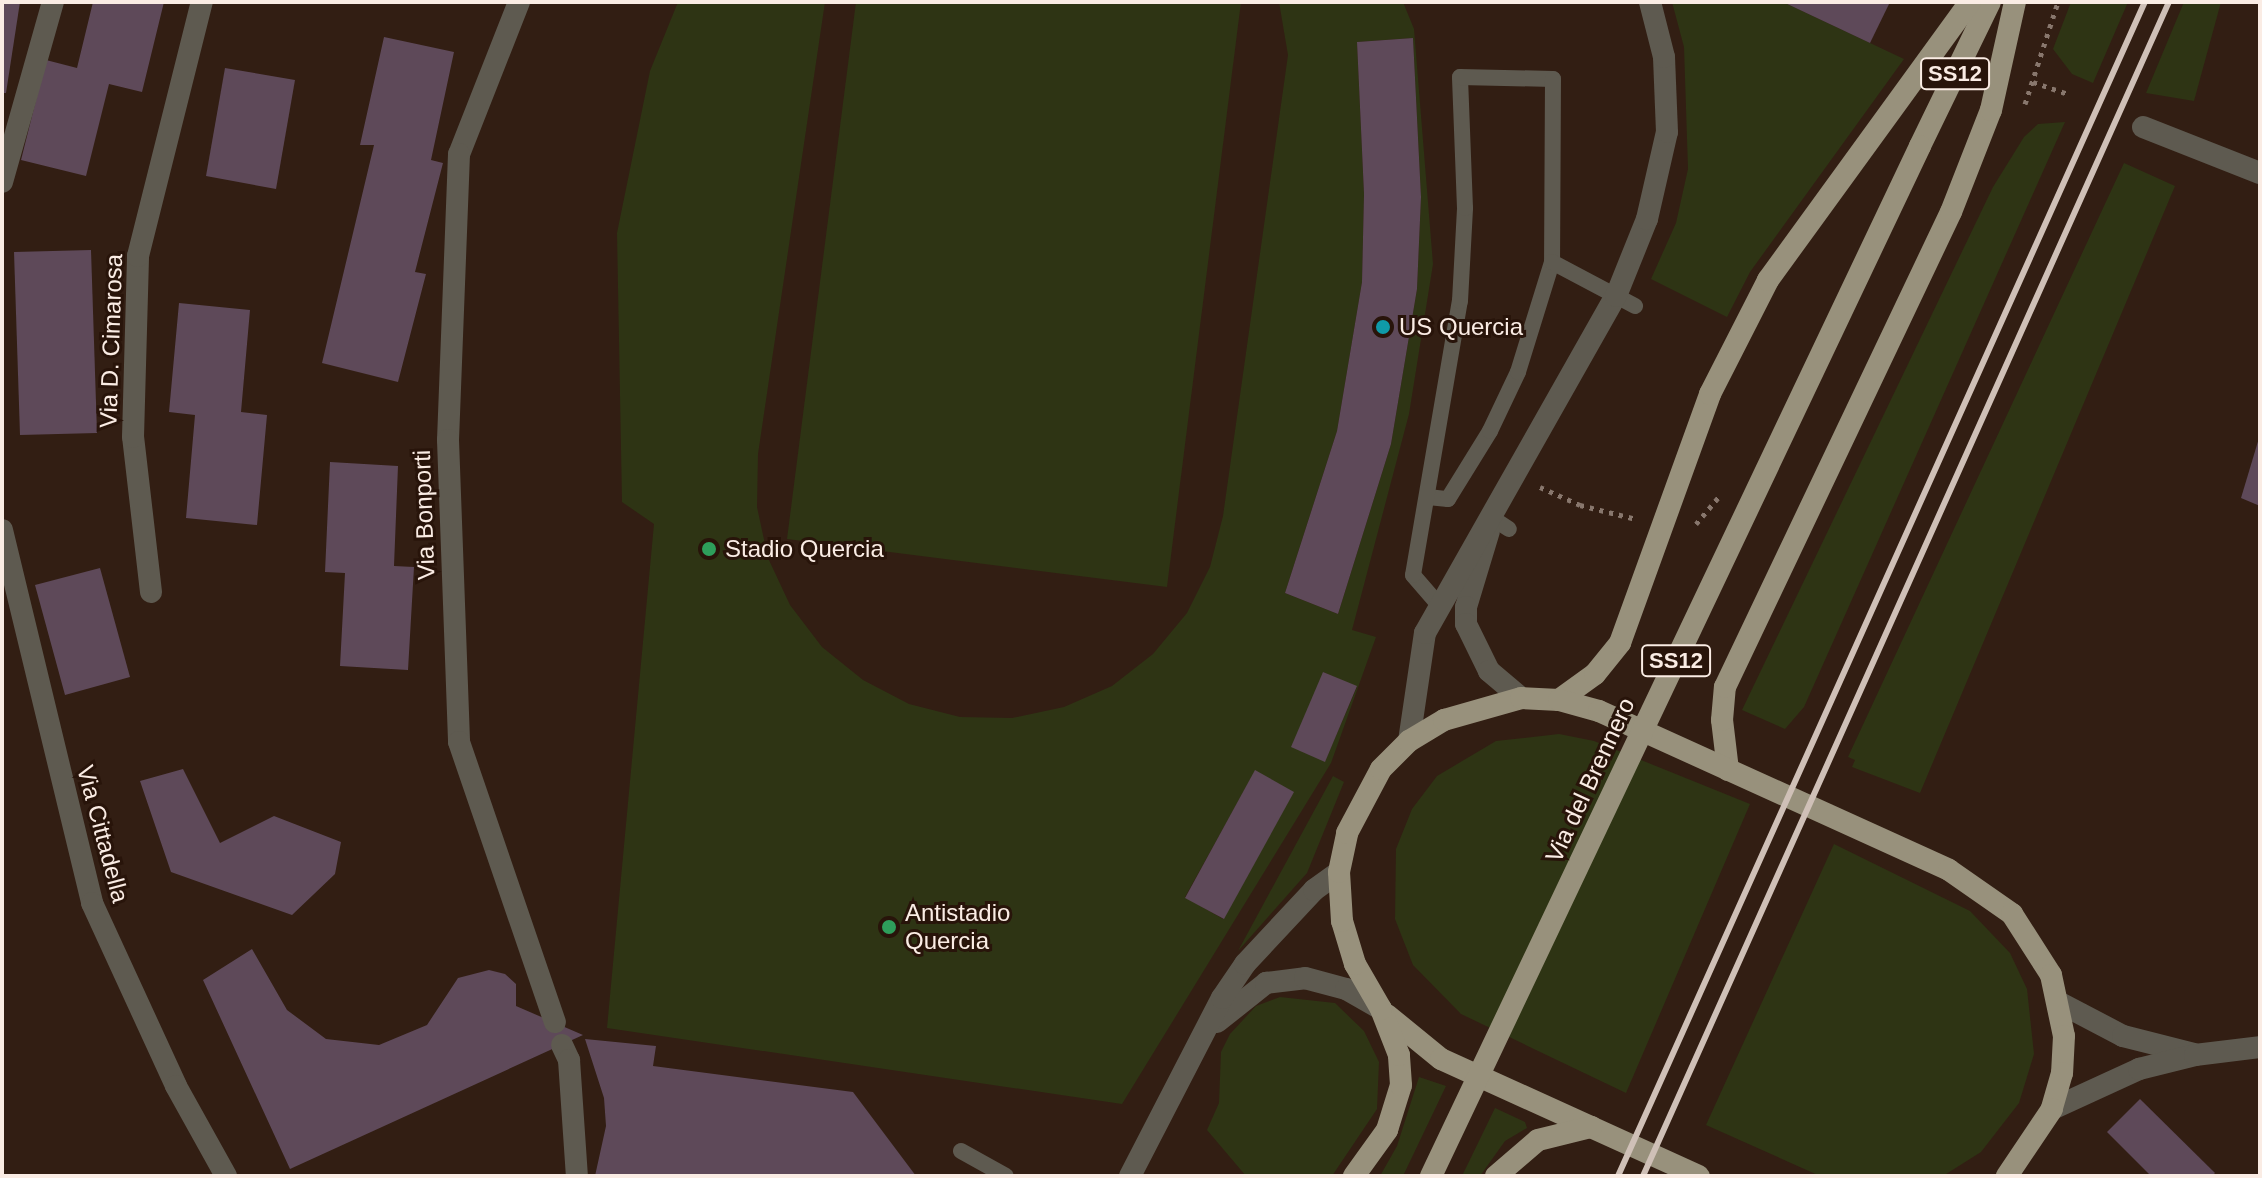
<!DOCTYPE html>
<style>
body{margin:0}
#map{position:relative;width:2262px;height:1178px;overflow:hidden;background:#321e13;font-family:Helvetica,sans-serif}
div>[style]{position:absolute}
.green>*{inset:0;background:#2e3414}
.building>*{inset:0;background:#5e4959}
.path>*{height:5px;margin-top:-2.5px;transform-origin:0;background:repeating-linear-gradient(90deg,#88776d 0 4px,transparent 0 10px)}
.service>*{height:16px;margin:-8px;padding:0 8px;transform-origin:8px;border-radius:8px;background:#5e5a50}
.minor>*{height:22px;margin:-11px;padding:0 11px;transform-origin:11px;border-radius:11px;background:#5e5a50}
.primary>*{height:22px;margin:-11px;padding:0 11px;transform-origin:11px;border-radius:11px;background:#98917c}
.rail>*{height:6px;margin:-3px;padding:0 3px;transform-origin:3px;border-radius:3px;background:#cfc0b7}
.primary-bridge>*{height:22px;margin:-11px;padding:0 11px;transform-origin:11px;border-radius:11px;background:#98917c}
.dots>*{width:22px;height:22px;translate:-50% -50%;box-sizing:border-box;border:4px solid #28140a;border-radius:50%}
span{translate:-50% -50%;white-space:nowrap;text-align:center;line-height:1.15;-webkit-text-stroke:6px #28140a;paint-order:stroke}
.shield-label span{padding:2px 6px;background:#28140a;border:2px solid;border-radius:6px;-webkit-text-stroke-width:0}
.shield-label{font-size:22px;color:#faece4;font-weight:700}
.poi-label{font-size:24px;color:#faece4}
.left{translate:0 -50%;text-align:left}
.street-label{font-size:24px;color:#faece4}
.frame{position:absolute;inset:0;border:4px solid #faece4;pointer-events:none}
</style>
<div id="map">
<div class="green">
<div style="clip-path:polygon(evenodd,678px 2px,825px 2px,758px 454px,757px 507px,768px 558px,790px 605px,822px 647px,863px 680px,909px 704px,960px 717px,1012px 718px,1064px 707px,1112px 686px,1153px 654px,1187px 613px,1210px 567px,1223px 516px,1288px 55px,1279px 2px,1403px 2px,1414px 29px,1433px 264px,1409px 414px,1352px 630px,1376px 637px,1331px 763px,1122px 1104px,607px 1028px,654px 524px,622px 502px,617px 233px,650px 71px,678px 2px,1413px 38px,1421px 197px,1417px 289px,1391px 444px,1338px 614px,1285px 593px,1337px 431px,1362px 282px,1364px 194px,1357px 42px,1413px 38px,678px 2px,1323px 672px,1357px 687px,1325px 761px,1323px 672px,678px 2px,1255px 771px,1293px 792px,1223px 919px,1185px 897px,1255px 771px)"></div>
<div style="clip-path:polygon(856px 2px,1241px 2px,1167px 587px,787px 539px)"></div>
<div style="clip-path:polygon(1672px 2px,1783px 2px,1904px 59px,1750px 272px,1727px 317px,1651px 279px,1676px 223px,1688px 169px,1684px 47px)"></div>
<div style="clip-path:polygon(2071px 2px,2128px 2px,2093px 83px,2072px 74px,2053px 49px)"></div>
<div style="clip-path:polygon(2184px 2px,2221px 2px,2194px 101px,2146px 93px)"></div>
<div style="clip-path:polygon(2065px 122px,1804px 707px,1785px 729px,1742px 710px,1993px 187px,2024px 137px,2038px 124px)"></div>
<div style="clip-path:polygon(2124px 163px,2175px 186px,1920px 793px,1852px 767px,1855px 760px,1848px 757px)"></div>
<div style="clip-path:polygon(1559px 734px,1594px 741px,1750px 804px,1626px 1093px,1461px 1014px,1413px 965px,1395px 919px,1396px 849px,1412px 809px,1437px 776px,1496px 741px)"></div>
<div style="clip-path:polygon(1333px 776px,1344px 782px,1307px 873px,1238px 951px)"></div>
<div style="clip-path:polygon(1834px 844px,1970px 911px,2010px 953px,2027px 989px,2034px 1054px,2019px 1103px,1981px 1152px,1943px 1176px,1820px 1176px,1706px 1125px)"></div>
<div style="clip-path:polygon(1280px 997px,1335px 1003px,1364px 1031px,1379px 1062px,1377px 1109px,1332px 1176px,1246px 1176px,1207px 1130px,1219px 1103px,1221px 1052px,1230px 1034px,1256px 1006px)"></div>
<div style="clip-path:polygon(1419px 1077px,1446px 1086px,1403px 1176px,1380px 1176px,1397px 1146px)"></div>
<div style="clip-path:polygon(1495px 1108px,1525px 1122px,1527px 1128px,1505px 1141px,1480px 1176px,1462px 1176px)"></div>
</div>
<div class="building">
<div style="clip-path:polygon(2px 2px,20px 2px,6px 93px,2px 93px)"></div>
<div style="clip-path:polygon(93px 2px,164px 2px,142px 92px,109px 84px,86px 176px,21px 160px,46px 60px,77px 68px)"></div>
<div style="clip-path:polygon(1783px 2px,1890px 2px,1870px 43px)"></div>
<div style="clip-path:polygon(384px 37px,454px 52px,431px 160px,443px 163px,415px 272px,426px 274px,398px 382px,322px 363px,374px 145px,360px 145px)"></div>
<div style="clip-path:polygon(1413px 38px,1421px 197px,1417px 289px,1391px 444px,1338px 614px,1285px 593px,1337px 431px,1362px 282px,1364px 194px,1357px 42px)"></div>
<div style="clip-path:polygon(225px 68px,295px 80px,276px 189px,206px 176px)"></div>
<div style="clip-path:polygon(91px 250px,97px 433px,20px 435px,14px 252px)"></div>
<div style="clip-path:polygon(179px 303px,250px 310px,241px 412px,267px 415px,257px 525px,186px 518px,195px 415px,169px 412px)"></div>
<div style="clip-path:polygon(2259px 438px,2260px 438px,2260px 506px,2241px 498px)"></div>
<div style="clip-path:polygon(330px 462px,398px 466px,394px 566px,414px 567px,408px 670px,340px 666px,345px 573px,325px 572px)"></div>
<div style="clip-path:polygon(100px 568px,130px 677px,65px 695px,35px 585px)"></div>
<div style="clip-path:polygon(1323px 672px,1357px 686px,1325px 762px,1291px 747px)"></div>
<div style="clip-path:polygon(183px 769px,220px 843px,274px 816px,341px 842px,335px 874px,292px 915px,171px 872px,140px 781px)"></div>
<div style="clip-path:polygon(1255px 770px,1294px 792px,1224px 919px,1185px 898px)"></div>
<div style="clip-path:polygon(252px 949px,287px 1010px,326px 1039px,379px 1045px,427px 1025px,458px 978px,489px 970px,505px 974px,516px 984px,516px 1006px,583px 1035px,290px 1169px,203px 980px)"></div>
<div style="clip-path:polygon(585px 1039px,656px 1046px,653px 1066px,853px 1092px,916px 1176px,595px 1176px,606px 1126px,604px 1098px)"></div>
<div style="clip-path:polygon(2140px 1099px,2215px 1173px,2212px 1176px,2151px 1176px,2107px 1132px)"></div>
</div>
<div class="path">
<div style="left:2033px;top:82px;width:36px;rotate:19deg"></div>
<div style="left:2025px;top:104px;width:107px;rotate:-72.1deg"></div>
<div style="left:1540px;top:487px;width:44px;rotate:24.2deg"></div>
<div style="left:1580px;top:505px;width:58px;rotate:14deg"></div>
<div style="left:1696px;top:524px;width:38px;rotate:-50deg"></div>
</div>
<div class="service">
<div style="left:1428px;top:497px;width:20px;rotate:6deg"></div>
<div style="left:1448px;top:499px;width:80px;rotate:-58.3deg"></div>
<div style="left:1490px;top:431px;width:65px;rotate:-64.6deg"></div>
<div style="left:1518px;top:372px;width:115px;rotate:-72.8deg"></div>
<div style="left:1492px;top:518px;width:20px;rotate:33deg"></div>
<div style="left:1438px;top:604px;width:38px;rotate:-131deg"></div>
<div style="left:1413px;top:575px;width:278px;rotate:-80.3deg"></div>
<div style="left:1460px;top:301px;width:93px;rotate:-86.9deg"></div>
<div style="left:1465px;top:208px;width:131px;rotate:-92.2deg"></div>
<div style="left:1460px;top:77px;width:93px;rotate:1.2deg"></div>
<div style="left:1553px;top:79px;width:183px;rotate:90.3deg"></div>
<div style="left:1552px;top:262px;width:94px;rotate:27.9deg"></div>
<div style="left:961px;top:1151px;width:51px;rotate:29.1deg"></div>
</div>
<div class="minor">
<div style="left:519px;top:2px;width:163px;rotate:111.5deg"></div>
<div style="left:459px;top:154px;width:286px;rotate:92.2deg"></div>
<div style="left:448px;top:440px;width:302px;rotate:87.9deg"></div>
<div style="left:459px;top:742px;width:296px;rotate:71.1deg"></div>
<div style="left:2143px;top:127px;width:126px;rotate:21.5deg"></div>
<div style="left:2px;top:182px;width:187px;rotate:-74.2deg"></div>
<div style="left:2px;top:530px;width:384px;rotate:76.4deg"></div>
<div style="left:92px;top:903px;width:201px;rotate:65.3deg"></div>
<div style="left:176px;top:1086px;width:103px;rotate:60.9deg"></div>
<div style="left:1489px;top:531px;width:79px;rotate:106.8deg"></div>
<div style="left:1466px;top:607px;width:17px;rotate:90deg"></div>
<div style="left:1466px;top:624px;width:52px;rotate:63.9deg"></div>
<div style="left:1489px;top:671px;width:42px;rotate:40.2deg"></div>
<div style="left:151px;top:592px;width:156px;rotate:-96.6deg"></div>
<div style="left:133px;top:437px;width:181px;rotate:-88.4deg"></div>
<div style="left:138px;top:256px;width:262px;rotate:-75.9deg"></div>
<div style="left:1409px;top:741px;width:109px;rotate:-81.6deg"></div>
<div style="left:1425px;top:633px;width:387px;rotate:-60.5deg"></div>
<div style="left:1616px;top:296px;width:83px;rotate:-68.1deg"></div>
<div style="left:1647px;top:219px;width:89px;rotate:-77.1deg"></div>
<div style="left:1667px;top:132px;width:75px;rotate:-92.3deg"></div>
<div style="left:1664px;top:57px;width:57px;rotate:-104.3deg"></div>
<div style="left:2060px;top:1003px;width:71px;rotate:27.6deg"></div>
<div style="left:2123px;top:1036px;width:73px;rotate:14.2deg"></div>
<div style="left:1217px;top:1022px;width:63px;rotate:-38.5deg"></div>
<div style="left:1266px;top:983px;width:39px;rotate:-7deg"></div>
<div style="left:1305px;top:978px;width:42px;rotate:15deg"></div>
<div style="left:1346px;top:989px;width:40px;rotate:29.7deg"></div>
<div style="left:562px;top:1045px;width:17px;rotate:65deg"></div>
<div style="left:569px;top:1060px;width:116px;rotate:86.1deg"></div>
<div style="left:2052px;top:1109px;width:96px;rotate:-24.7deg"></div>
<div style="left:2139px;top:1069px;width:58px;rotate:-14deg"></div>
<div style="left:2195px;top:1055px;width:65px;rotate:-7deg"></div>
<div style="left:1130px;top:1176px;width:200px;rotate:-62.7deg"></div>
<div style="left:1222px;top:998px;width:41px;rotate:-55.9deg"></div>
<div style="left:1245px;top:964px;width:101px;rotate:-47deg"></div>
<div style="left:1314px;top:890px;width:31px;rotate:-36deg"></div>
</div>
<div class="primary">
<div style="left:1920px;top:146px;width:160px;rotate:-64.1deg"></div>
<div style="left:1559px;top:700px;width:44px;rotate:-35.8deg"></div>
<div style="left:1595px;top:674px;width:40px;rotate:-51deg"></div>
<div style="left:1620px;top:643px;width:265px;rotate:-70.1deg"></div>
<div style="left:1710px;top:394px;width:128px;rotate:-63deg"></div>
<div style="left:1768px;top:280px;width:344px;rotate:-54deg"></div>
<div style="left:1728px;top:770px;width:50px;rotate:-96.8deg"></div>
<div style="left:1722px;top:720px;width:33px;rotate:-85deg"></div>
<div style="left:1725px;top:687px;width:526px;rotate:-64.56deg"></div>
<div style="left:1951px;top:212px;width:110px;rotate:-68.6deg"></div>
<div style="left:1991px;top:110px;width:111px;rotate:-77.5deg"></div>
<div style="left:1387px;top:1015px;width:70px;rotate:39.2deg"></div>
<div style="left:1441px;top:1059px;width:283px;rotate:24.4deg"></div>
<div style="left:1354px;top:1176px;width:57px;rotate:-54.3deg"></div>
<div style="left:1387px;top:1130px;width:47px;rotate:-72.7deg"></div>
<div style="left:1401px;top:1085px;width:30px;rotate:-94deg"></div>
<div style="left:1399px;top:1055px;width:49px;rotate:-111.4deg"></div>
<div style="left:1381px;top:1009px;width:52px;rotate:-120deg"></div>
<div style="left:1355px;top:964px;width:45px;rotate:-106.8deg"></div>
<div style="left:1342px;top:921px;width:49px;rotate:-93.5deg"></div>
<div style="left:1339px;top:872px;width:40px;rotate:-78deg"></div>
<div style="left:1347px;top:833px;width:72px;rotate:-62deg"></div>
<div style="left:1381px;top:769px;width:40px;rotate:-45deg"></div>
<div style="left:1409px;top:741px;width:41px;rotate:-31deg"></div>
<div style="left:1444px;top:720px;width:80px;rotate:-15.9deg"></div>
<div style="left:1521px;top:698px;width:38px;rotate:3deg"></div>
<div style="left:1559px;top:700px;width:41px;rotate:15.4deg"></div>
<div style="left:1599px;top:711px;width:384px;rotate:24.4deg"></div>
<div style="left:1949px;top:870px;width:77px;rotate:34.9deg"></div>
<div style="left:2012px;top:914px;width:72px;rotate:57.4deg"></div>
<div style="left:2051px;top:975px;width:62px;rotate:78deg"></div>
<div style="left:2064px;top:1036px;width:37px;rotate:93deg"></div>
<div style="left:2062px;top:1073px;width:37px;rotate:106deg"></div>
<div style="left:2052px;top:1109px;width:81px;rotate:123.9deg"></div>
<div style="left:1496px;top:1176px;width:55px;rotate:-40.6deg"></div>
<div style="left:1538px;top:1140px;width:55px;rotate:-13.8deg"></div>
</div>
<div class="rail">
<div style="left:1618px;top:1176px;width:1287px;rotate:-65.83deg"></div>
<div style="left:1643px;top:1176px;width:1286px;rotate:-65.87deg"></div>
</div>
<div class="primary-bridge">
<div style="left:1431px;top:1176px;width:1140px;rotate:-64.6deg"></div>
</div>
<div class="dots">
<div style="left:1383px;top:327px;background:#0f9aa8"></div>
<div style="left:709px;top:549px;background:#2e9e5b"></div>
<div style="left:889px;top:927px;background:#2e9e5b"></div>
</div>
<div class="shield-label">
<span style="left:1955px;top:74px">SS12</span>
<span style="left:1676px;top:661px">SS12</span>
</div>
<div class="poi-label">
<span class="left" style="left:1399px;top:327px">US Quercia</span>
<span class="left" style="left:725px;top:549px">Stadio Quercia</span>
<span class="left" style="left:905px;top:927px">Antistadio<br>Quercia</span>
</div>
<div class="street-label">
<span style="left:111px;top:341px;rotate:-88deg">Via D. Cimarosa</span>
<span style="left:424px;top:515px;rotate:-92deg">Via Bonporti</span>
<span style="left:1590px;top:780px;rotate:-65deg">Via del Brennero</span>
<span style="left:103px;top:834px;rotate:75deg">Via Cittadella</span>
</div>
<div class="frame"></div>
</div>
